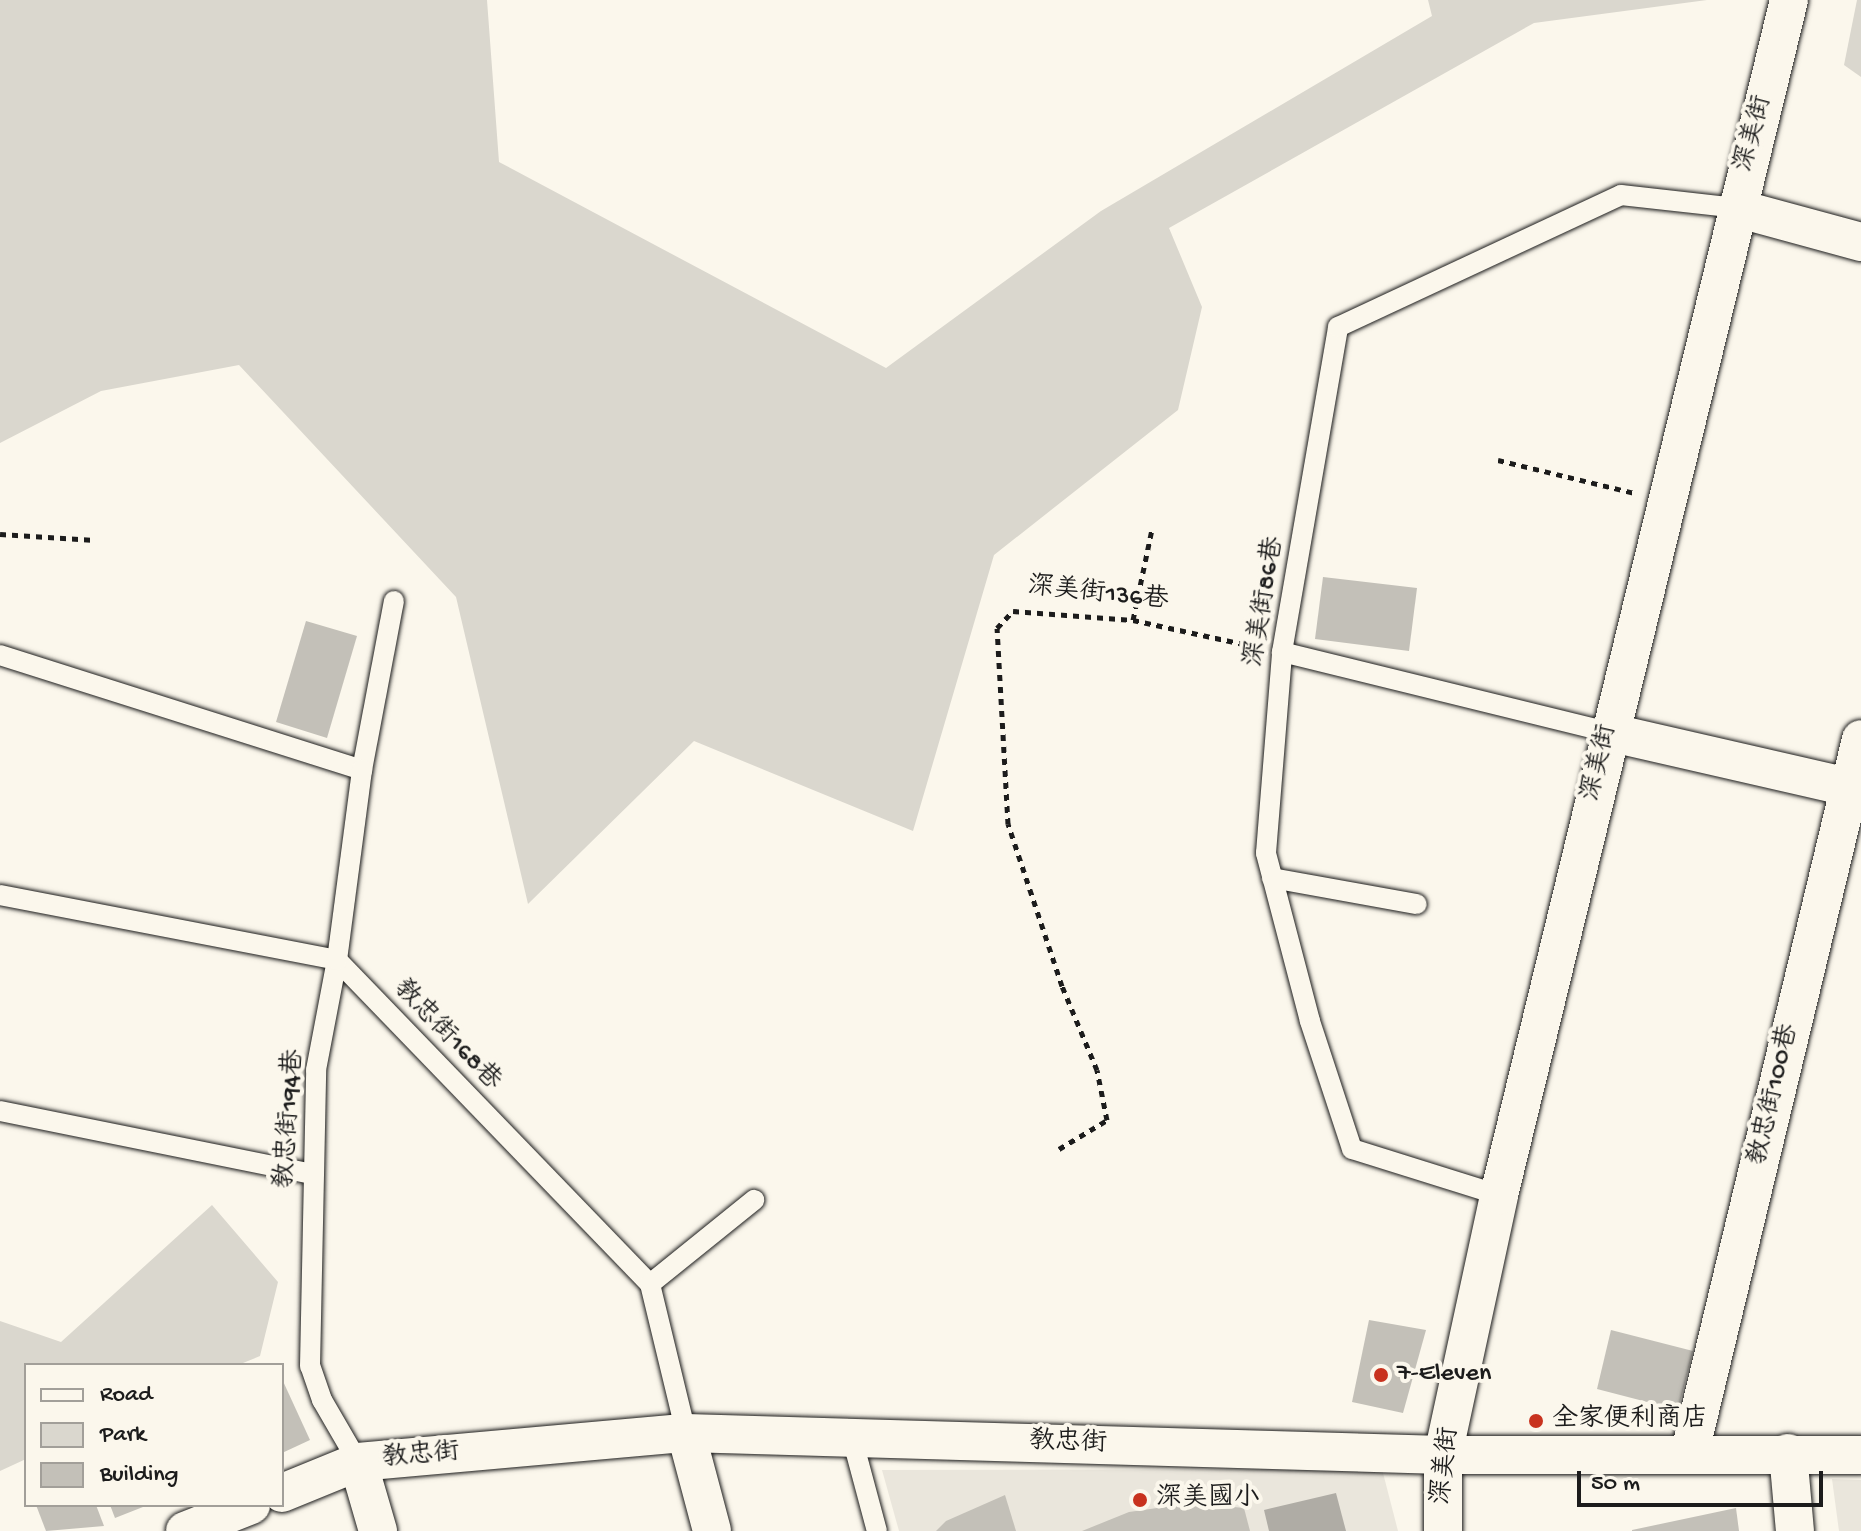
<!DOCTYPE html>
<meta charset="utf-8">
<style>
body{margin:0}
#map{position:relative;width:1861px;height:1531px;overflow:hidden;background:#fbf7ec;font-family:"Gochi Hand","LXGW WenKai TC",sans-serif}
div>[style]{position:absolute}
.built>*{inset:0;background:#eae6dc}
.green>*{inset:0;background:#dad7ce}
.water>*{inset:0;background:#afaca5}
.building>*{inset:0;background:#c3c0b8}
.path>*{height:5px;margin-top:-2.5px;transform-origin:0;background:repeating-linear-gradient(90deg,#1c1c1c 0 6px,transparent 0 12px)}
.roads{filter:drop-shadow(0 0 2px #1c1c1c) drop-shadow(0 0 2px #1c1c1c)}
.lane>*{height:20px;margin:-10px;padding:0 10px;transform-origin:10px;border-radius:10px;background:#fbf7ec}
.street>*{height:38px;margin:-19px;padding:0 19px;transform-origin:19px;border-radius:19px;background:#fbf7ec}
.dots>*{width:22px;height:22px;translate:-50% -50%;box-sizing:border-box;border:4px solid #fbf7ec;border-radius:50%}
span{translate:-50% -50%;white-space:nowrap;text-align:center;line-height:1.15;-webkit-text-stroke:8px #fbf7ec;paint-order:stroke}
.street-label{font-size:26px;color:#1c1c1c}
.poi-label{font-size:26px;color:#1c1c1c}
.left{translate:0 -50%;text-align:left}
.legend{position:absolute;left:24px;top:1363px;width:260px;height:144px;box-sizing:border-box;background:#fbf7ec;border:2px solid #a29f99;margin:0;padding:10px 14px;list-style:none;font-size:24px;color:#1c1c1c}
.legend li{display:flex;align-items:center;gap:16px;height:40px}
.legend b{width:40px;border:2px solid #a29f99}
.scale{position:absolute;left:1577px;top:1471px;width:246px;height:36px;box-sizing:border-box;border:4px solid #1c1c1c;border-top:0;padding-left:10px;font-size:24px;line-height:28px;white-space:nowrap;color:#1c1c1c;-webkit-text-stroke:6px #fbf7ec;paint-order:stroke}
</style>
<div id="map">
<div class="built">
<div style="clip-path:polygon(1382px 1469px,1398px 1531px,899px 1531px,882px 1470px)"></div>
<div style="clip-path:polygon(1832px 1479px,1861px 1480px,1861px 1531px,1839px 1531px)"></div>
</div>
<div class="green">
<div style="clip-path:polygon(0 0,487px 0,499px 162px,886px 368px,1101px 211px,1432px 16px,1428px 0,1707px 0,1534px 23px,1169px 228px,1202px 307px,1178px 410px,994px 555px,913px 831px,694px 741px,528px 904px,456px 597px,239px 365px,101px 391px,0 443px)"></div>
<div style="clip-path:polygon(1857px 0,1861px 0,1861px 77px,1844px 65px)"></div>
<div style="clip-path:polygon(212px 1205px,278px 1282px,260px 1356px,238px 1365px,26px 1365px,26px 1459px,0 1471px,0 1321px,61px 1342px)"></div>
</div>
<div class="water">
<div style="clip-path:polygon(1336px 1493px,1346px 1531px,1269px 1531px,1264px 1510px)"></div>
</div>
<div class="building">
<div style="clip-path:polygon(1323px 577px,1417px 588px,1409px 651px,1315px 639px)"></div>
<div style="clip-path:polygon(306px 621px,357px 636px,327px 738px,276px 722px)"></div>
<div style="clip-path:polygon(1369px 1320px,1426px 1330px,1403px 1413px,1352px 1402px)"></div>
<div style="clip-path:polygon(1611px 1330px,1693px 1351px,1678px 1410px,1597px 1389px)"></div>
<div style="clip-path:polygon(282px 1379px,310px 1440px,282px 1453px)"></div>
<div style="clip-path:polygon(1005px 1495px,1016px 1531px,936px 1531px,946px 1521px)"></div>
<div style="clip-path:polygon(1192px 1503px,1244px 1508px,1250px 1531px,1082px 1531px,1129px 1512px)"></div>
<div style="clip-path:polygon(36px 1505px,96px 1505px,104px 1526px,46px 1531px)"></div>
<div style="clip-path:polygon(110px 1505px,148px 1505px,115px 1518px)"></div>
<div style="clip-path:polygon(1736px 1508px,1739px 1531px,1632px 1531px,1632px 1530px)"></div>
</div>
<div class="path">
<div style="left:1498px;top:460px;width:140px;rotate:13.6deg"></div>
<div style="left:0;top:534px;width:95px;rotate:3.6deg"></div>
<div style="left:1133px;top:620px;width:93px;rotate:-78.2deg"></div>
<div style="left:1059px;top:1149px;width:56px;rotate:-31.1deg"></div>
<div style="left:1107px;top:1120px;width:51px;rotate:-101.3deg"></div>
<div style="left:1097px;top:1070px;width:91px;rotate:-112.6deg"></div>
<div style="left:1062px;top:986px;width:171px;rotate:-108.4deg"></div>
<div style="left:1008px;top:824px;width:196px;rotate:-93.2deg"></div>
<div style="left:997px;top:628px;width:23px;rotate:-47deg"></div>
<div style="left:1013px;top:611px;width:120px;rotate:4.3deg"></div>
<div style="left:1133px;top:620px;width:127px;rotate:12.3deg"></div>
</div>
<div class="roads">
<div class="lane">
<div style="left:1282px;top:652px;width:336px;rotate:13.8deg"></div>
<div style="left:0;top:655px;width:380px;rotate:17.6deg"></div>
<div style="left:362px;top:770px;width:172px;rotate:-79.3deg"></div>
<div style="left:1272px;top:878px;width:147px;rotate:10.2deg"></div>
<div style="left:0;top:895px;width:343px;rotate:10.9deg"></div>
<div style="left:337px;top:960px;width:450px;rotate:46deg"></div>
<div style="left:650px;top:1284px;width:153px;rotate:76.4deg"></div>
<div style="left:0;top:1111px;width:318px;rotate:11.4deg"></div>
<div style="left:1499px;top:1195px;width:154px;rotate:-162.6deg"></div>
<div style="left:1352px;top:1149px;width:135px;rotate:-108.2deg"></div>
<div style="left:1310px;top:1021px;width:174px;rotate:-104.7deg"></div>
<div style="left:1266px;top:853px;width:202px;rotate:-85.4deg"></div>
<div style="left:1282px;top:652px;width:330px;rotate:-80.2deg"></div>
<div style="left:1338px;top:327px;width:312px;rotate:-25deg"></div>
<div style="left:1621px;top:195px;width:116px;rotate:6.4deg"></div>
<div style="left:650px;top:1284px;width:134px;rotate:-38.9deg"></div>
<div style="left:852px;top:1438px;width:96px;rotate:75deg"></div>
<div style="left:358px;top:1462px;width:72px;rotate:-120.1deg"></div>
<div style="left:322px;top:1400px;width:36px;rotate:-109deg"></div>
<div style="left:310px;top:1366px;width:296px;rotate:-88.8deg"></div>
<div style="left:316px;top:1070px;width:112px;rotate:-79.2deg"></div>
<div style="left:337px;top:960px;width:192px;rotate:-82.5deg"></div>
</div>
<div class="street">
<div style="left:1736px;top:208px;width:130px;rotate:15.2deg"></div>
<div style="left:1608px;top:732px;width:260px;rotate:12.9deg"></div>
<div style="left:686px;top:1433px;width:101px;rotate:75.1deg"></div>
<div style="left:1690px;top:1452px;width:733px;rotate:-76.51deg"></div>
<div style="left:1788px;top:1453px;width:78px;rotate:84.9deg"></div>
<div style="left:358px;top:1462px;width:72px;rotate:73.8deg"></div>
<div style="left:282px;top:1493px;width:82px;rotate:-22.2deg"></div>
<div style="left:358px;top:1462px;width:329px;rotate:-5.1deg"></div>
<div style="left:686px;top:1433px;width:757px;rotate:1.66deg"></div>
<div style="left:1443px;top:1455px;width:418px"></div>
<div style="left:185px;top:1531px;width:71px;rotate:-21.5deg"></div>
<div style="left:1443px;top:1531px;width:76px;rotate:-90deg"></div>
<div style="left:1443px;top:1455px;width:266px;rotate:-77.8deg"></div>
<div style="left:1499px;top:1195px;width:1230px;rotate:-76.36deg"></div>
</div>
</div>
<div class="dots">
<div style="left:1381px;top:1375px;background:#c8321e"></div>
<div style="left:1536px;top:1421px;background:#c8321e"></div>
<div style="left:1140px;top:1500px;background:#c8321e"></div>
</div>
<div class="street-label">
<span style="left:1755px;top:134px;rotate:-75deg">深美街</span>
<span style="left:1098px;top:595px;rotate:6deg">深美街136巷</span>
<span style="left:1266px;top:602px;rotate:-81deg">深美街86巷</span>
<span style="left:1601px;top:763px;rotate:-77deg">深美街</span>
<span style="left:446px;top:1036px;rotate:46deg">教忠街168巷</span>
<span style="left:1775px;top:1095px;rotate:-77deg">教忠街100巷</span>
<span style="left:291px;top:1119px;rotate:-86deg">教忠街194巷</span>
<span style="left:1068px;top:1444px;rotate:2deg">教忠街</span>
<span style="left:421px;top:1457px;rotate:-5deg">教忠街</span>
<span style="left:1447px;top:1466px;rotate:-84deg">深美街</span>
</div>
<div class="poi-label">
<span class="left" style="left:1397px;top:1375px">7-Eleven</span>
<span class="left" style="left:1552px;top:1421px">全家便利商店</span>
<span class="left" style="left:1156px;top:1500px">深美國小</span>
</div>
<ul class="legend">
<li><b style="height:10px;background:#fbf7ec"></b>Road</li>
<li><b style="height:22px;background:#dad7ce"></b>Park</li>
<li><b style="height:22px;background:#c3c0b8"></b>Building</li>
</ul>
<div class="scale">50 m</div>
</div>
